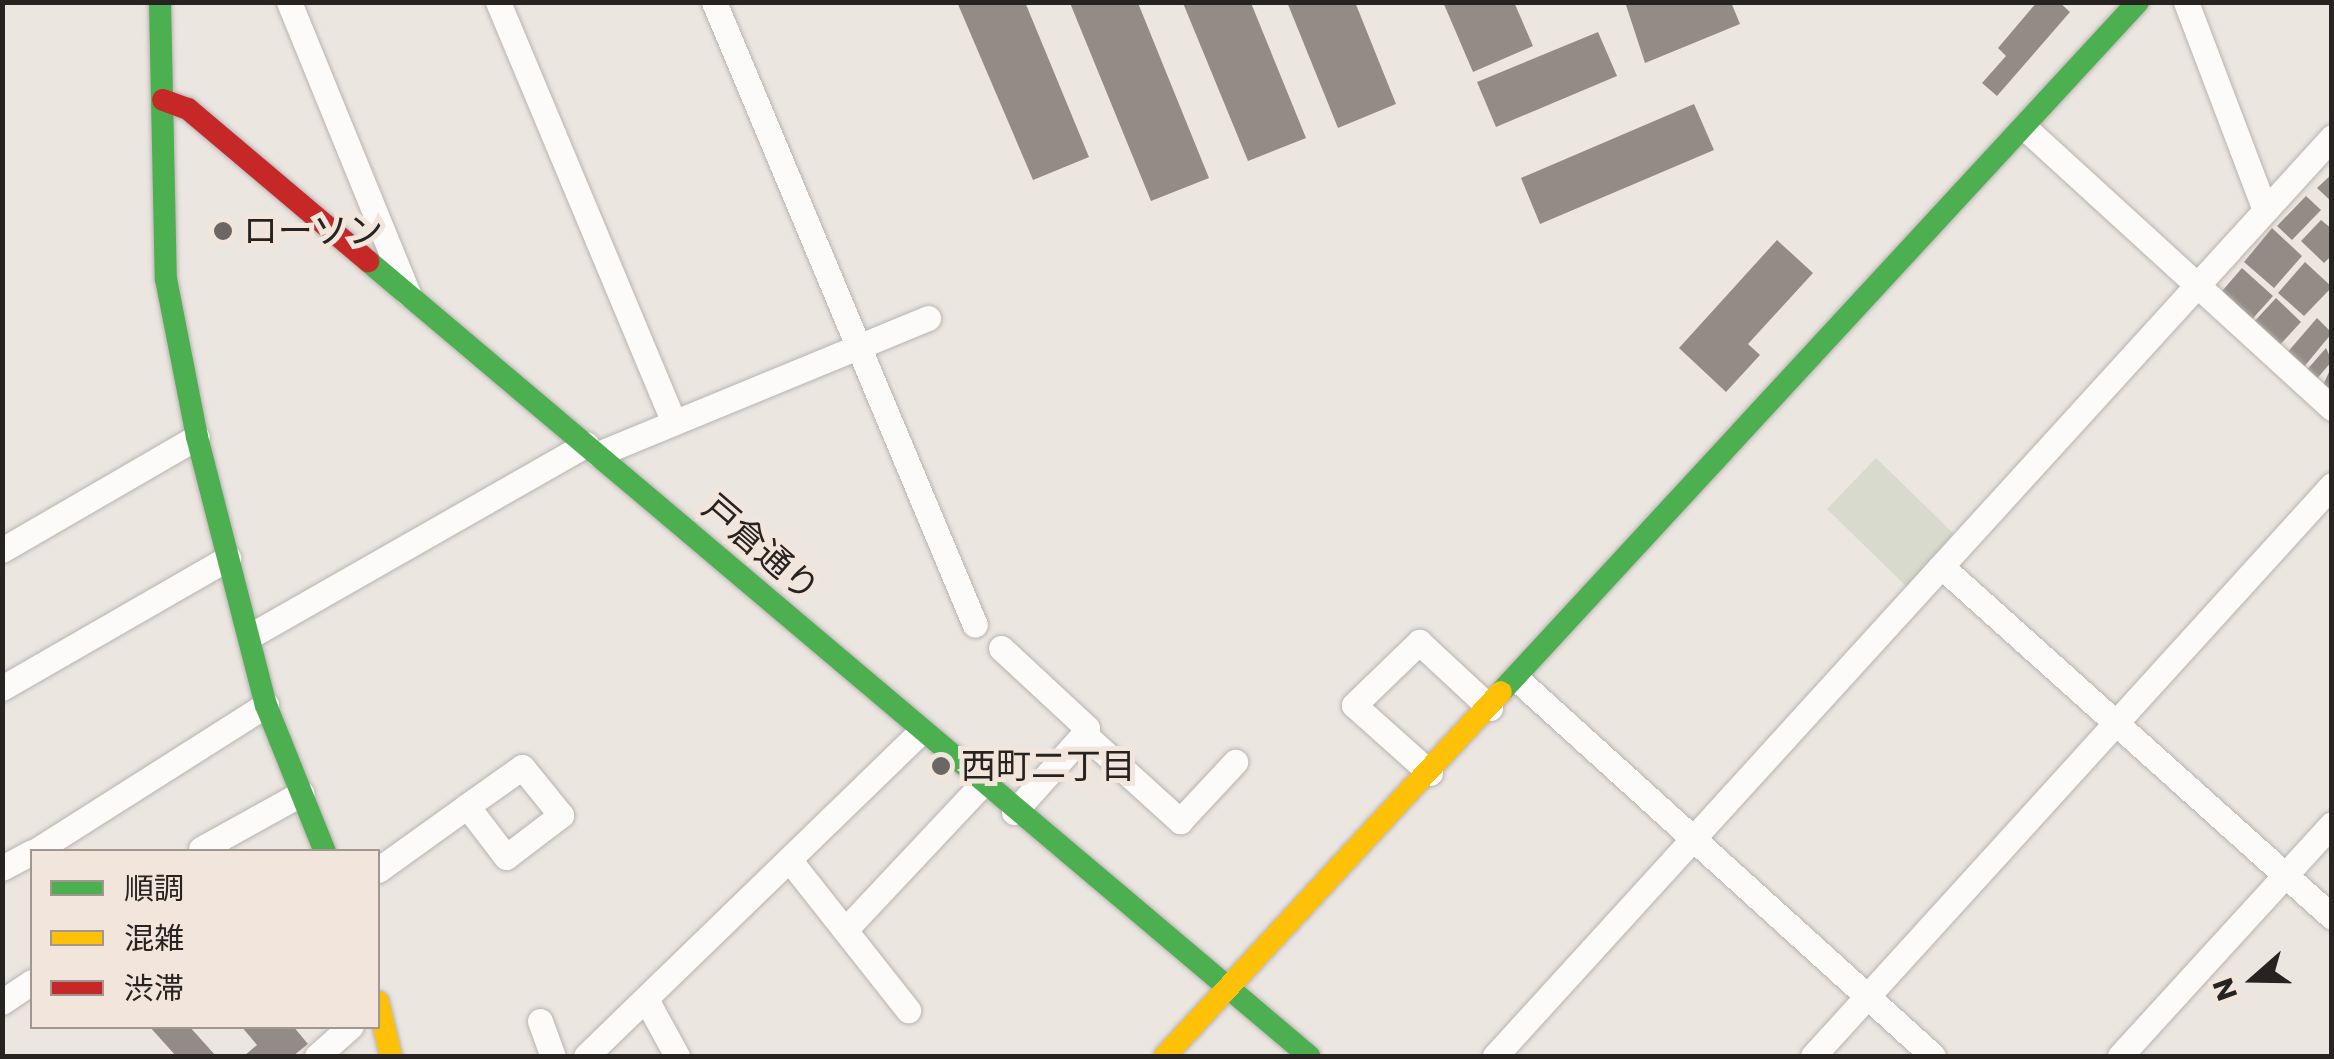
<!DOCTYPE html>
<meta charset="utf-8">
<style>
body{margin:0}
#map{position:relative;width:2334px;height:1059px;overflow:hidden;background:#ece6e1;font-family:Poppins,"Noto Sans JP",sans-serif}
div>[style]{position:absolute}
.green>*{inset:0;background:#d7dacc}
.building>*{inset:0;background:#938c86}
.roads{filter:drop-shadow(0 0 2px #b8b3b0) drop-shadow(0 0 2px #b8b3b0)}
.street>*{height:25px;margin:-12.5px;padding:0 12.5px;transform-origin:12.5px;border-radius:12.5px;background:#fcfbfa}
.fast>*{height:22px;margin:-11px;padding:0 11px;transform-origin:11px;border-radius:11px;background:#4caf50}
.slow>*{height:22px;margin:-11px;padding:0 11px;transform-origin:11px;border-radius:11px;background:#ffc107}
.jam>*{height:22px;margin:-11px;padding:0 11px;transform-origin:11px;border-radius:11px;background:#c62828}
.dots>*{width:28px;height:28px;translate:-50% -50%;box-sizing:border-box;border:5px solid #f1e5dc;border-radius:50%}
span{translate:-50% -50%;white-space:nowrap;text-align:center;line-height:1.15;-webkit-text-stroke:10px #f1e5dc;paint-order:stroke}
.poi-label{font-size:35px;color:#272320}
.left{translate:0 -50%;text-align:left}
.street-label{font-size:35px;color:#272320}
.frame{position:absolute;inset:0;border:5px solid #272320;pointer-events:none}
.legend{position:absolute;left:30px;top:849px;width:350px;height:180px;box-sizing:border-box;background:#f1e5dc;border:2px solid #a09791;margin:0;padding:12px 18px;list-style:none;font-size:30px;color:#272320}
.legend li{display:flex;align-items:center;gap:20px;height:50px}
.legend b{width:50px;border:2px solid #a09791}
.north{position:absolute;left:2204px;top:929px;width:100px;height:100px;-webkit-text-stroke:8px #f1e5dc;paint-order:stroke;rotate:250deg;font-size:28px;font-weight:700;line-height:40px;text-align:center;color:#272320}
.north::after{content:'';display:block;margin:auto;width:35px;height:45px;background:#272320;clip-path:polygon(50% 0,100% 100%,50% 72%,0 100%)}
</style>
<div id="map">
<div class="green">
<div style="clip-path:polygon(1876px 458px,1957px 537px,1908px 588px,1827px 509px)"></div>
</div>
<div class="building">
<div style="clip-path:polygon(957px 2px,1025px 2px,1089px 157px,1033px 180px)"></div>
<div style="clip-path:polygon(1287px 2px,1355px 2px,1396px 104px,1338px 128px)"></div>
<div style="clip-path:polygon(1443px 2px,1514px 2px,1533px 46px,1473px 72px)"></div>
<div style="clip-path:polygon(1625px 2px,1731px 2px,1740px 24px,1645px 63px)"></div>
<div style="clip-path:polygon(2037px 2px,2059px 2px,2070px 12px,1997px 96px,1982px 83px,2006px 56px,1998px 48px)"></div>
<div style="clip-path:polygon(1070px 3px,1138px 3px,1209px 178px,1151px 201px)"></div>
<div style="clip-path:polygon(1183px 3px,1251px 3px,1306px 138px,1248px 161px)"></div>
<div style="clip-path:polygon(1598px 32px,1617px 76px,1496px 127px,1477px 82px)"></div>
<div style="clip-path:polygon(1694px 104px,1714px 150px,1540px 224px,1521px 178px)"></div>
<div style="clip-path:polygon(2332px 174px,2332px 202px,2317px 188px)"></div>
<div style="clip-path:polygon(2306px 196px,2321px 210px,2292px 240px,2277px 226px)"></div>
<div style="clip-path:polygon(2321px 220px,2332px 229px,2332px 255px,2324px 263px,2301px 241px)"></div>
<div style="clip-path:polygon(2272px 228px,2302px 256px,2274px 288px,2244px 262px)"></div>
<div style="clip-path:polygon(1777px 240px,1813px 273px,1748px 344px,1760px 355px,1726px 392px,1679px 348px)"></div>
<div style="clip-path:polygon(2305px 262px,2332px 287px,2304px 316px,2278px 293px)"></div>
<div style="clip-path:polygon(2242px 268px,2273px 296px,2246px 326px,2216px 298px)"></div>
<div style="clip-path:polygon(2276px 298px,2301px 322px,2277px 348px,2252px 324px)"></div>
<div style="clip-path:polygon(2317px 318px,2332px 333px,2303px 368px,2286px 354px)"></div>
<div style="clip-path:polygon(2326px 348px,2332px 361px,2315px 381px,2305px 372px)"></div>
<div style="clip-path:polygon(2332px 366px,2332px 400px,2323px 385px)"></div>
<div style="clip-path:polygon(149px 1026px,189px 1026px,216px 1056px,176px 1056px)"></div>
<div style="clip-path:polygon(241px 1026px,293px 1026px,308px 1044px,293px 1056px,244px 1056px,257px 1045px)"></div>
</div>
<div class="roads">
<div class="street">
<div style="left:289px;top:2px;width:315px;rotate:67.8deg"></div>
<div style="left:498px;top:2px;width:455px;rotate:67.3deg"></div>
<div style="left:714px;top:2px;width:675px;rotate:67.27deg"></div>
<div style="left:2186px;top:2px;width:222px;rotate:69.2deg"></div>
<div style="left:2024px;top:127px;width:417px;rotate:42.4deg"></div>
<div style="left:598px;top:454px;width:357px;rotate:-22.4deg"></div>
<div style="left:2px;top:550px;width:225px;rotate:-30.1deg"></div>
<div style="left:1941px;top:566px;width:525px;rotate:41.91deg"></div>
<div style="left:250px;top:636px;width:387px;rotate:-29.7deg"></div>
<div style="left:1001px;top:648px;width:117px;rotate:42.9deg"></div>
<div style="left:1087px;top:728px;width:7px;rotate:117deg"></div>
<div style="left:1517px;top:679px;width:561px;rotate:42.18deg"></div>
<div style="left:2px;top:688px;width:261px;rotate:-29.9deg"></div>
<div style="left:1430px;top:773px;width:102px;rotate:-138.2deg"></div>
<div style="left:1354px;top:705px;width:91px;rotate:-44.1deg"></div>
<div style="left:1419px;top:642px;width:97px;rotate:42.9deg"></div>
<div style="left:1014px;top:812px;width:105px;rotate:-48.1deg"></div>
<div style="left:1084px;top:734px;width:130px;rotate:42.2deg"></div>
<div style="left:1180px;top:821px;width:81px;rotate:-47deg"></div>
<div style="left:201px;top:849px;width:115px;rotate:-29deg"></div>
<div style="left:34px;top:852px;width:275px;rotate:-32.4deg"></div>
<div style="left:791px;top:862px;width:189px;rotate:51.7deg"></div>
<div style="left:2px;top:868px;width:34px;rotate:-28deg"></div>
<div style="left:378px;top:870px;width:110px;rotate:-35.7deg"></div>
<div style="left:467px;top:806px;width:67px;rotate:-35.3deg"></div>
<div style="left:522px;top:767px;width:62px;rotate:50.9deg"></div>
<div style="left:561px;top:815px;width:69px;rotate:142.6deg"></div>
<div style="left:506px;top:857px;width:64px;rotate:-127.4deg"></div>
<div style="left:845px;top:930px;width:199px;rotate:-46.8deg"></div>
<div style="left:647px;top:1001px;width:63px;rotate:61.4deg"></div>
<div style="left:2px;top:1002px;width:36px;rotate:-34deg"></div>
<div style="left:540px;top:1021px;width:37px;rotate:70deg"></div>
<div style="left:317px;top:1056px;width:45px;rotate:-41.4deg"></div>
<div style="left:586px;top:1056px;width:464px;rotate:-44.1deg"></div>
<div style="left:1495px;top:1056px;width:1243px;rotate:-47.67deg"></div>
<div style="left:1813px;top:1056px;width:772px;rotate:-47.73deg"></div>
<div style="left:2120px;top:1056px;width:314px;rotate:-47.6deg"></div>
</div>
<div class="fast">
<div style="left:160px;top:2px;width:277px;rotate:88.8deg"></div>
<div style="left:166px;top:279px;width:161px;rotate:78.9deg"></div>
<div style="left:197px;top:437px;width:277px;rotate:75.6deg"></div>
<div style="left:266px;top:705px;width:158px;rotate:68.1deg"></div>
<div style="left:368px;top:261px;width:1232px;rotate:40.19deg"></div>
<div style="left:1501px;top:692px;width:939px;rotate:-47.29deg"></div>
</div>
<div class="slow">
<div style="left:378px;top:1002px;width:56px;rotate:76.5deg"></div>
<div style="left:1165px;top:1056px;width:495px;rotate:-47.3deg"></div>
</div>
<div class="jam">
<div style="left:163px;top:100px;width:27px;rotate:20deg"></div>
<div style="left:188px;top:109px;width:236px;rotate:40.2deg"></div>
</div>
</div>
<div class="dots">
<div style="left:223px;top:231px;background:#6c6764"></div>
<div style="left:941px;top:766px;background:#6c6764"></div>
</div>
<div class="poi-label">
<span class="left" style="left:243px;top:231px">ローソン</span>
<span class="left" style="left:961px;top:766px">西町二丁目</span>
</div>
<div class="street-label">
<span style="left:761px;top:548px;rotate:41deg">戸倉通り</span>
</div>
<div class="frame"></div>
<ul class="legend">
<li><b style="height:12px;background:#4caf50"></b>順調</li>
<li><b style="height:12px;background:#ffc107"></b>混雑</li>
<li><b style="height:12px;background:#c62828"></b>渋滞</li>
</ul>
<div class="north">N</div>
</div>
